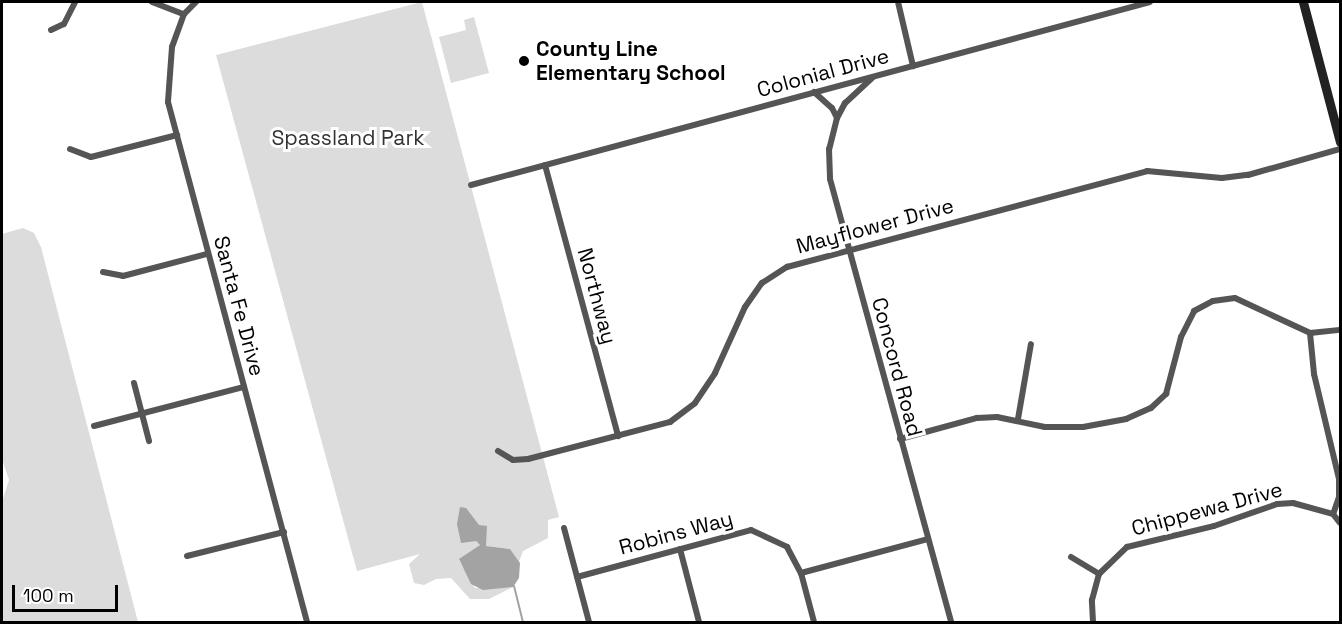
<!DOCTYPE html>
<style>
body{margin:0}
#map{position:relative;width:1342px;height:624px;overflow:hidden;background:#fff;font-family:"Space Grotesk",sans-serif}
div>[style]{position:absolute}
.green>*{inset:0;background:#dcdcdc}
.water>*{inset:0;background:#a3a3a3}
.stream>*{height:2px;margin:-1px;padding:0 1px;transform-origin:1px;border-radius:1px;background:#a3a3a3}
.street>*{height:6px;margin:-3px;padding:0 3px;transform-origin:3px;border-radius:3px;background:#555}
.secondary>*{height:9px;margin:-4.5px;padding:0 4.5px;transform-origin:4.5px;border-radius:4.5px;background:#222}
.dots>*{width:16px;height:16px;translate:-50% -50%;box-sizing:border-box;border:3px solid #fff;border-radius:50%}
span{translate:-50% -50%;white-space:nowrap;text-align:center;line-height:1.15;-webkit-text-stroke:6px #fff;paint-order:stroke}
.poi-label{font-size:21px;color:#000;font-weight:700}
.left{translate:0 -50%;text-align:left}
.street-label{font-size:21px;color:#000}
.park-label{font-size:21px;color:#333}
.frame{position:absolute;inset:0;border:3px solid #000;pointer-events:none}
.scale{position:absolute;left:12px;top:585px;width:106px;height:27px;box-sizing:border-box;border:3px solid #000;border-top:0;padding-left:8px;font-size:18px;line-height:21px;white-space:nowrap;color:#000;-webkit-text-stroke:4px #fff;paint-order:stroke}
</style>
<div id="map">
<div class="green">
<div style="clip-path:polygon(422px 2px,559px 517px,548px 520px,548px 538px,523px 551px,519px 562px,510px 549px,486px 546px,486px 539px,462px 544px,476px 541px,480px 545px,459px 560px,475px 588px,513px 587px,489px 599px,470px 599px,451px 578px,436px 579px,424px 585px,414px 583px,409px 564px,420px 554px,357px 571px,216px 55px)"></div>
<div style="clip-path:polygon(474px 17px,489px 73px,451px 83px,439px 37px,466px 30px,464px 20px)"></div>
<div style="clip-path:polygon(23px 228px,34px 233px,41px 247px,138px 622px,2px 622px,2px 502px,9px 480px,2px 459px,2px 234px)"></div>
</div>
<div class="water">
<div style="clip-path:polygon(460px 507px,466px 508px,479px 525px,487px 526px,486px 546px,510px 549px,520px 563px,519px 578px,513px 587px,483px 590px,471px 584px,459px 559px,480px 545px,476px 541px,461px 543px,457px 524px)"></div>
</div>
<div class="stream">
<div style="left:514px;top:586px;width:37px;rotate:76deg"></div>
</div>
<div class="street">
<div style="left:152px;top:2px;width:34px;rotate:21deg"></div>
<div style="left:196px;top:2px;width:17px;rotate:135deg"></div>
<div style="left:184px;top:14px;width:35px;rotate:110deg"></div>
<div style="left:172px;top:47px;width:55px;rotate:94.2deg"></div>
<div style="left:168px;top:102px;width:538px;rotate:75.03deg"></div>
<div style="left:898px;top:2px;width:66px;rotate:76.8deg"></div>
<div style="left:51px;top:30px;width:14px;rotate:-25deg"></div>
<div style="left:64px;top:24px;width:25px;rotate:-63deg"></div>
<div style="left:872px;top:78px;width:37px;rotate:137deg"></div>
<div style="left:845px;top:103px;width:17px;rotate:118deg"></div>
<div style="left:837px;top:118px;width:32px;rotate:104deg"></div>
<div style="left:829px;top:149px;width:30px;rotate:88deg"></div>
<div style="left:830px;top:179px;width:459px;rotate:74.7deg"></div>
<div style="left:814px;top:92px;width:24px;rotate:42deg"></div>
<div style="left:832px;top:108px;width:11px;rotate:63deg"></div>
<div style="left:70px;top:149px;width:22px;rotate:21deg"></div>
<div style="left:91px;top:157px;width:89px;rotate:-14.3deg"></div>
<div style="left:545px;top:165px;width:281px;rotate:74.9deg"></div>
<div style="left:471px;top:185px;width:703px;rotate:-15.08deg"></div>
<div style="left:103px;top:272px;width:20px;rotate:11deg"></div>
<div style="left:123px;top:276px;width:87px;rotate:-14.7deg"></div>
<div style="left:1310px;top:333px;width:41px;rotate:84.4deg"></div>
<div style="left:1314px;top:374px;width:108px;rotate:76.6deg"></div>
<div style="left:1339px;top:479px;width:18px;rotate:90deg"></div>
<div style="left:1339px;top:497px;width:18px;rotate:109deg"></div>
<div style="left:134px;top:383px;width:60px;rotate:75.5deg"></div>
<div style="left:1018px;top:419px;width:76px;rotate:-80.2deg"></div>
<div style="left:94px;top:426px;width:155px;rotate:-14.6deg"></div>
<div style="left:900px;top:439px;width:80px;rotate:-15.3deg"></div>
<div style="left:977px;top:418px;width:20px;rotate:-3deg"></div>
<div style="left:997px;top:417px;width:49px;rotate:11.8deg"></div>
<div style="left:1045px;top:427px;width:38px"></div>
<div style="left:1083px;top:427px;width:44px;rotate:-10.5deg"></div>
<div style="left:1126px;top:419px;width:27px;rotate:-24deg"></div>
<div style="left:1151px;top:408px;width:21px;rotate:-43deg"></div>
<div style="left:1166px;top:394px;width:59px;rotate:-75.3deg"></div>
<div style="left:1181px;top:337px;width:29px;rotate:-63deg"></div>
<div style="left:1194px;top:311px;width:21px;rotate:-28deg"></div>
<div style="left:1213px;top:301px;width:22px;rotate:-8deg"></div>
<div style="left:1235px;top:298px;width:83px;rotate:25deg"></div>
<div style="left:1310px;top:333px;width:30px;rotate:-6deg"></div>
<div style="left:498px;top:451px;width:17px;rotate:31deg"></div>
<div style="left:513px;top:460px;width:15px;rotate:-4deg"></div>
<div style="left:528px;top:459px;width:147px;rotate:-14.6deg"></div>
<div style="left:670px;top:422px;width:31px;rotate:-37deg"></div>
<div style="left:695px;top:403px;width:36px;rotate:-56deg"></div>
<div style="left:715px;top:373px;width:72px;rotate:-65.6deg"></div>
<div style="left:745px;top:307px;width:29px;rotate:-55deg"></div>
<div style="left:762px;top:283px;width:30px;rotate:-33deg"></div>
<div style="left:787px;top:267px;width:373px;rotate:-14.9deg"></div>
<div style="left:1147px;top:171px;width:75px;rotate:5.3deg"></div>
<div style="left:1222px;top:178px;width:26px;rotate:-7deg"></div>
<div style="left:1248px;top:175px;width:96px;rotate:-15.8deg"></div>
<div style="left:1333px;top:514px;width:11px;rotate:52deg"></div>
<div style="left:564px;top:528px;width:97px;rotate:75.1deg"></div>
<div style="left:680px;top:549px;width:75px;rotate:75.4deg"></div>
<div style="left:187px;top:556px;width:100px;rotate:-13.9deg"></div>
<div style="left:1071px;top:557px;width:33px;rotate:31deg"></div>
<div style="left:801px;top:573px;width:131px;rotate:-15deg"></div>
<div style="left:577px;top:577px;width:180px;rotate:-15.1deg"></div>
<div style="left:751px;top:530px;width:40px;rotate:25deg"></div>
<div style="left:787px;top:547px;width:30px;rotate:62deg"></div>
<div style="left:801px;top:573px;width:51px;rotate:75.1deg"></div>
<div style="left:1093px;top:622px;width:22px;rotate:-93deg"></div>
<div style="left:1092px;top:600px;width:27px;rotate:-75deg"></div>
<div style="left:1099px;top:574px;width:39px;rotate:-44deg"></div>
<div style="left:1127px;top:547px;width:89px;rotate:-13.6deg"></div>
<div style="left:1214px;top:526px;width:67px;rotate:-19.2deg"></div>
<div style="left:1277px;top:504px;width:16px;rotate:-4deg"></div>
<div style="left:1293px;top:503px;width:41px;rotate:15.4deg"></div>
</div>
<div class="secondary">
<div style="left:1303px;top:2px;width:145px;rotate:75.2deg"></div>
</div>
<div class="dots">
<div style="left:524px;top:61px;background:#000"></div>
</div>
<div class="poi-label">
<span class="left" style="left:536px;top:61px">County Line<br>Elementary School</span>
</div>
<div class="street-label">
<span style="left:823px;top:73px;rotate:-15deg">Colonial Drive</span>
<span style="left:875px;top:226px;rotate:-15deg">Mayflower Drive</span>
<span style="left:597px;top:296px;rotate:75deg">Northway</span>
<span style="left:239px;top:306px;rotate:75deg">Santa Fe Drive</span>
<span style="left:897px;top:367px;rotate:75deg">Concord Road</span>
<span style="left:1207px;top:509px;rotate:-15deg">Chippewa Drive</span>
<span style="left:676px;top:533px;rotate:-15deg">Robins Way</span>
</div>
<div class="park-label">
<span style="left:348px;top:138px">Spassland Park</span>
</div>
<div class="frame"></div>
<div class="scale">100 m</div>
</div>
